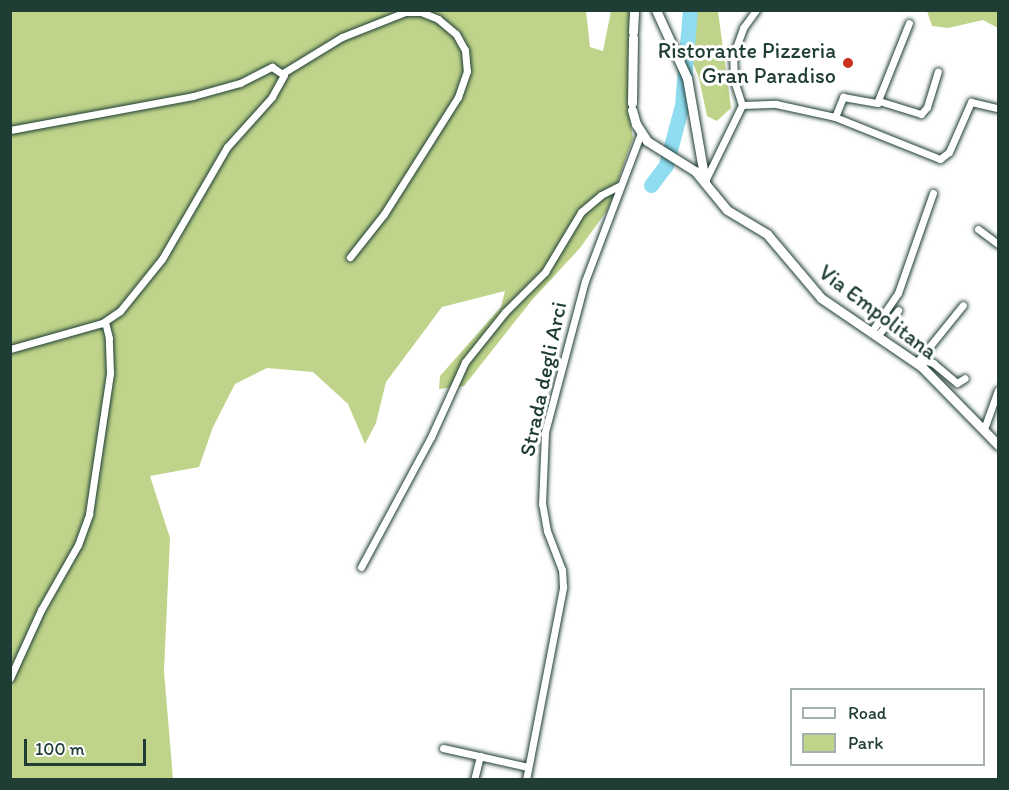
<!DOCTYPE html>
<style>
body{margin:0}
#map{position:relative;width:1009px;height:790px;overflow:hidden;background:#fff;font-family:Itim,sans-serif}
div>[style]{position:absolute}
.green>*{inset:0;background:#bfd48a}
.river>*{height:15px;margin:-7.5px;padding:0 7.5px;transform-origin:7.5px;border-radius:7.5px;background:#90dcf0}
.roads{filter:drop-shadow(0 0 2px #1f3d34) drop-shadow(0 0 2px #1f3d34)}
.minor>*{height:7px;margin:-3.5px;padding:0 3.5px;transform-origin:3.5px;border-radius:3.5px;background:#fff}
.secondary>*{height:9px;margin:-4.5px;padding:0 4.5px;transform-origin:4.5px;border-radius:4.5px;background:#fff}
.dots>*{width:16px;height:16px;translate:-50% -50%;box-sizing:border-box;border:3px solid #fff;border-radius:50%}
span{translate:-50% -50%;white-space:nowrap;text-align:center;line-height:1.15;-webkit-text-stroke:6px #fff;paint-order:stroke}
.poi-label{font-size:22px;color:#1f3d34}
.right{translate:-100% -50%;text-align:right}
.street-label{font-size:22px;color:#1f3d34}
.frame{position:absolute;inset:0;border:12px solid #1f3d34;pointer-events:none}
.legend{position:absolute;left:790px;top:688px;width:195px;height:78px;box-sizing:border-box;background:#fff;border:2px solid #a5b1ae;margin:0;padding:8px 10px;list-style:none;font-size:18px;color:#1f3d34}
.legend li{display:flex;align-items:center;gap:12px;height:30px}
.legend b{width:30px;border:2px solid #a5b1ae}
.scale{position:absolute;left:24px;top:739px;width:122px;height:27px;box-sizing:border-box;border:3px solid #1f3d34;border-top:0;padding-left:8px;font-size:18px;line-height:21px;white-space:nowrap;color:#1f3d34;-webkit-text-stroke:4px #fff;paint-order:stroke}
</style>
<div id="map">
<div class="green">
<div style="clip-path:polygon(10px 11px,586px 11px,590px 47px,603px 51px,611px 11px,630px 11px,629px 114px,633px 138px,608px 209px,580px 248px,532px 300px,464px 386px,439px 389px,440px 376px,501px 307px,505px 291px,442px 307px,386px 382px,376px 423px,365px 444px,348px 404px,313px 372px,267px 368px,235px 384px,213px 427px,199px 467px,150px 476px,170px 538px,164px 671px,173px 779px,11px 779px)"></div>
<div style="clip-path:polygon(688px 11px,718px 11px,731px 108px,717px 121px,707px 116px,699px 78px,687px 48px)"></div>
<div style="clip-path:polygon(927px 11px,998px 11px,998px 28px,983px 20px,948px 28px,932px 26px)"></div>
</div>
<div class="river">
<div style="left:651px;top:185px;width:25px;rotate:-53deg"></div>
<div style="left:666px;top:165px;width:62px;rotate:-75.1deg"></div>
<div style="left:682px;top:105px;width:95px;rotate:-85.2deg"></div>
</div>
<div class="roads">
<div class="minor">
<div style="left:283px;top:73px;width:69px;rotate:-31.4deg"></div>
<div style="left:342px;top:37px;width:68px;rotate:-21.6deg"></div>
<div style="left:405px;top:12px;width:16px"></div>
<div style="left:421px;top:12px;width:18px;rotate:22deg"></div>
<div style="left:438px;top:19px;width:23px;rotate:40deg"></div>
<div style="left:456px;top:34px;width:18px;rotate:61deg"></div>
<div style="left:465px;top:50px;width:21px;rotate:85deg"></div>
<div style="left:467px;top:71px;width:28px;rotate:109deg"></div>
<div style="left:458px;top:97px;width:138px;rotate:122.3deg"></div>
<div style="left:384px;top:214px;width:55px;rotate:128.3deg"></div>
<div style="left:879px;top:101px;width:44px;rotate:17.2deg"></div>
<div style="left:921px;top:114px;width:9px;rotate:-49deg"></div>
<div style="left:927px;top:107px;width:37px;rotate:-73deg"></div>
<div style="left:742px;top:105px;width:26px;rotate:-108deg"></div>
<div style="left:734px;top:80px;width:24px;rotate:-92deg"></div>
<div style="left:733px;top:56px;width:30px;rotate:-70deg"></div>
<div style="left:743px;top:28px;width:22px;rotate:-54deg"></div>
<div style="left:835px;top:117px;width:113px;rotate:21.8deg"></div>
<div style="left:940px;top:159px;width:11px;rotate:-38deg"></div>
<div style="left:949px;top:152px;width:55px;rotate:-66.3deg"></div>
<div style="left:971px;top:102px;width:28px;rotate:13deg"></div>
<div style="left:10px;top:130px;width:186px;rotate:-10.5deg"></div>
<div style="left:193px;top:96px;width:49px;rotate:-15.5deg"></div>
<div style="left:240px;top:83px;width:36px;rotate:-27deg"></div>
<div style="left:272px;top:67px;width:14px;rotate:34deg"></div>
<div style="left:284px;top:75px;width:25px;rotate:119deg"></div>
<div style="left:272px;top:97px;width:67px;rotate:132deg"></div>
<div style="left:227px;top:147px;width:129px;rotate:120.1deg"></div>
<div style="left:162px;top:259px;width:67px;rotate:128.9deg"></div>
<div style="left:120px;top:311px;width:22px;rotate:146deg"></div>
<div style="left:102px;top:323px;width:96px;rotate:164.2deg"></div>
<div style="left:705px;top:181px;width:85px;rotate:-64deg"></div>
<div style="left:742px;top:105px;width:34px;rotate:-2deg"></div>
<div style="left:776px;top:104px;width:60px;rotate:12.4deg"></div>
<div style="left:835px;top:117px;width:22px;rotate:-68deg"></div>
<div style="left:843px;top:97px;width:35px;rotate:10deg"></div>
<div style="left:877px;top:103px;width:86px;rotate:-68.2deg"></div>
<div style="left:978px;top:229px;width:25px;rotate:37deg"></div>
<div style="left:872px;top:331px;width:46px;rotate:-55.6deg"></div>
<div style="left:898px;top:293px;width:106px;rotate:-70.7deg"></div>
<div style="left:878px;top:335px;width:32px;rotate:-51deg"></div>
<div style="left:920px;top:359px;width:14px;rotate:17deg"></div>
<div style="left:933px;top:363px;width:31px;rotate:40deg"></div>
<div style="left:957px;top:383px;width:9px;rotate:-32deg"></div>
<div style="left:917px;top:362px;width:73px;rotate:-51.1deg"></div>
<div style="left:984px;top:429px;width:41px;rotate:-70.3deg"></div>
<div style="left:361px;top:567px;width:148px;rotate:-61.7deg"></div>
<div style="left:431px;top:437px;width:82px;rotate:-65.6deg"></div>
<div style="left:465px;top:362px;width:64px;rotate:-51.3deg"></div>
<div style="left:505px;top:312px;width:57px;rotate:-45deg"></div>
<div style="left:545px;top:272px;width:70px;rotate:-59deg"></div>
<div style="left:581px;top:212px;width:26px;rotate:-40deg"></div>
<div style="left:601px;top:195px;width:22px;rotate:-27deg"></div>
<div style="left:10px;top:678px;width:75px;rotate:-65.5deg"></div>
<div style="left:41px;top:610px;width:75px;rotate:-60.4deg"></div>
<div style="left:78px;top:545px;width:33px;rotate:-70deg"></div>
<div style="left:89px;top:514px;width:143px;rotate:-81.5deg"></div>
<div style="left:110px;top:373px;width:35px;rotate:-92deg"></div>
<div style="left:109px;top:338px;width:16px;rotate:-104deg"></div>
<div style="left:443px;top:748px;width:87px;rotate:12.6deg"></div>
<div style="left:474px;top:780px;width:25px;rotate:-76deg"></div>
<div style="left:526px;top:780px;width:197px;rotate:-79.1deg"></div>
<div style="left:563px;top:587px;width:17px;rotate:-93deg"></div>
<div style="left:562px;top:570px;width:42px;rotate:-111deg"></div>
<div style="left:547px;top:531px;width:27px;rotate:-100deg"></div>
<div style="left:542px;top:504px;width:72px;rotate:-87.6deg"></div>
<div style="left:545px;top:432px;width:156px;rotate:-75.2deg"></div>
<div style="left:585px;top:281px;width:158px;rotate:-69.3deg"></div>
</div>
<div class="secondary">
<div style="left:656px;top:10px;width:75px;rotate:65.5deg"></div>
<div style="left:687px;top:78px;width:105px;rotate:80.1deg"></div>
<div style="left:633px;top:32px;width:22px;rotate:-87deg"></div>
<div style="left:632px;top:103px;width:66px;rotate:-89.1deg"></div>
<div style="left:632px;top:110px;width:15px;rotate:74deg"></div>
<div style="left:636px;top:124px;width:20px;rotate:57deg"></div>
<div style="left:647px;top:141px;width:57px;rotate:32deg"></div>
<div style="left:695px;top:171px;width:50px;rotate:50.6deg"></div>
<div style="left:727px;top:210px;width:47px;rotate:31deg"></div>
<div style="left:767px;top:234px;width:84px;rotate:49.8deg"></div>
<div style="left:821px;top:298px;width:122px;rotate:34.3deg"></div>
<div style="left:922px;top:367px;width:109px;rotate:45.7deg"></div>
</div>
</div>
<div class="dots">
<div style="left:848px;top:63px;background:#c8321e"></div>
</div>
<div class="poi-label">
<span class="right" style="left:836px;top:63px">Ristorante Pizzeria<br>Gran Paradiso</span>
</div>
<div class="street-label">
<span style="left:878px;top:312px;rotate:37deg">Via Empolitana</span>
<span style="left:543px;top:379px;rotate:-78deg">Strada degli Arci</span>
</div>
<div class="frame"></div>
<ul class="legend">
<li><b style="height:8px;background:#fff"></b>Road</li>
<li><b style="height:16px;background:#bfd48a"></b>Park</li>
</ul>
<div class="scale">100 m</div>
</div>
